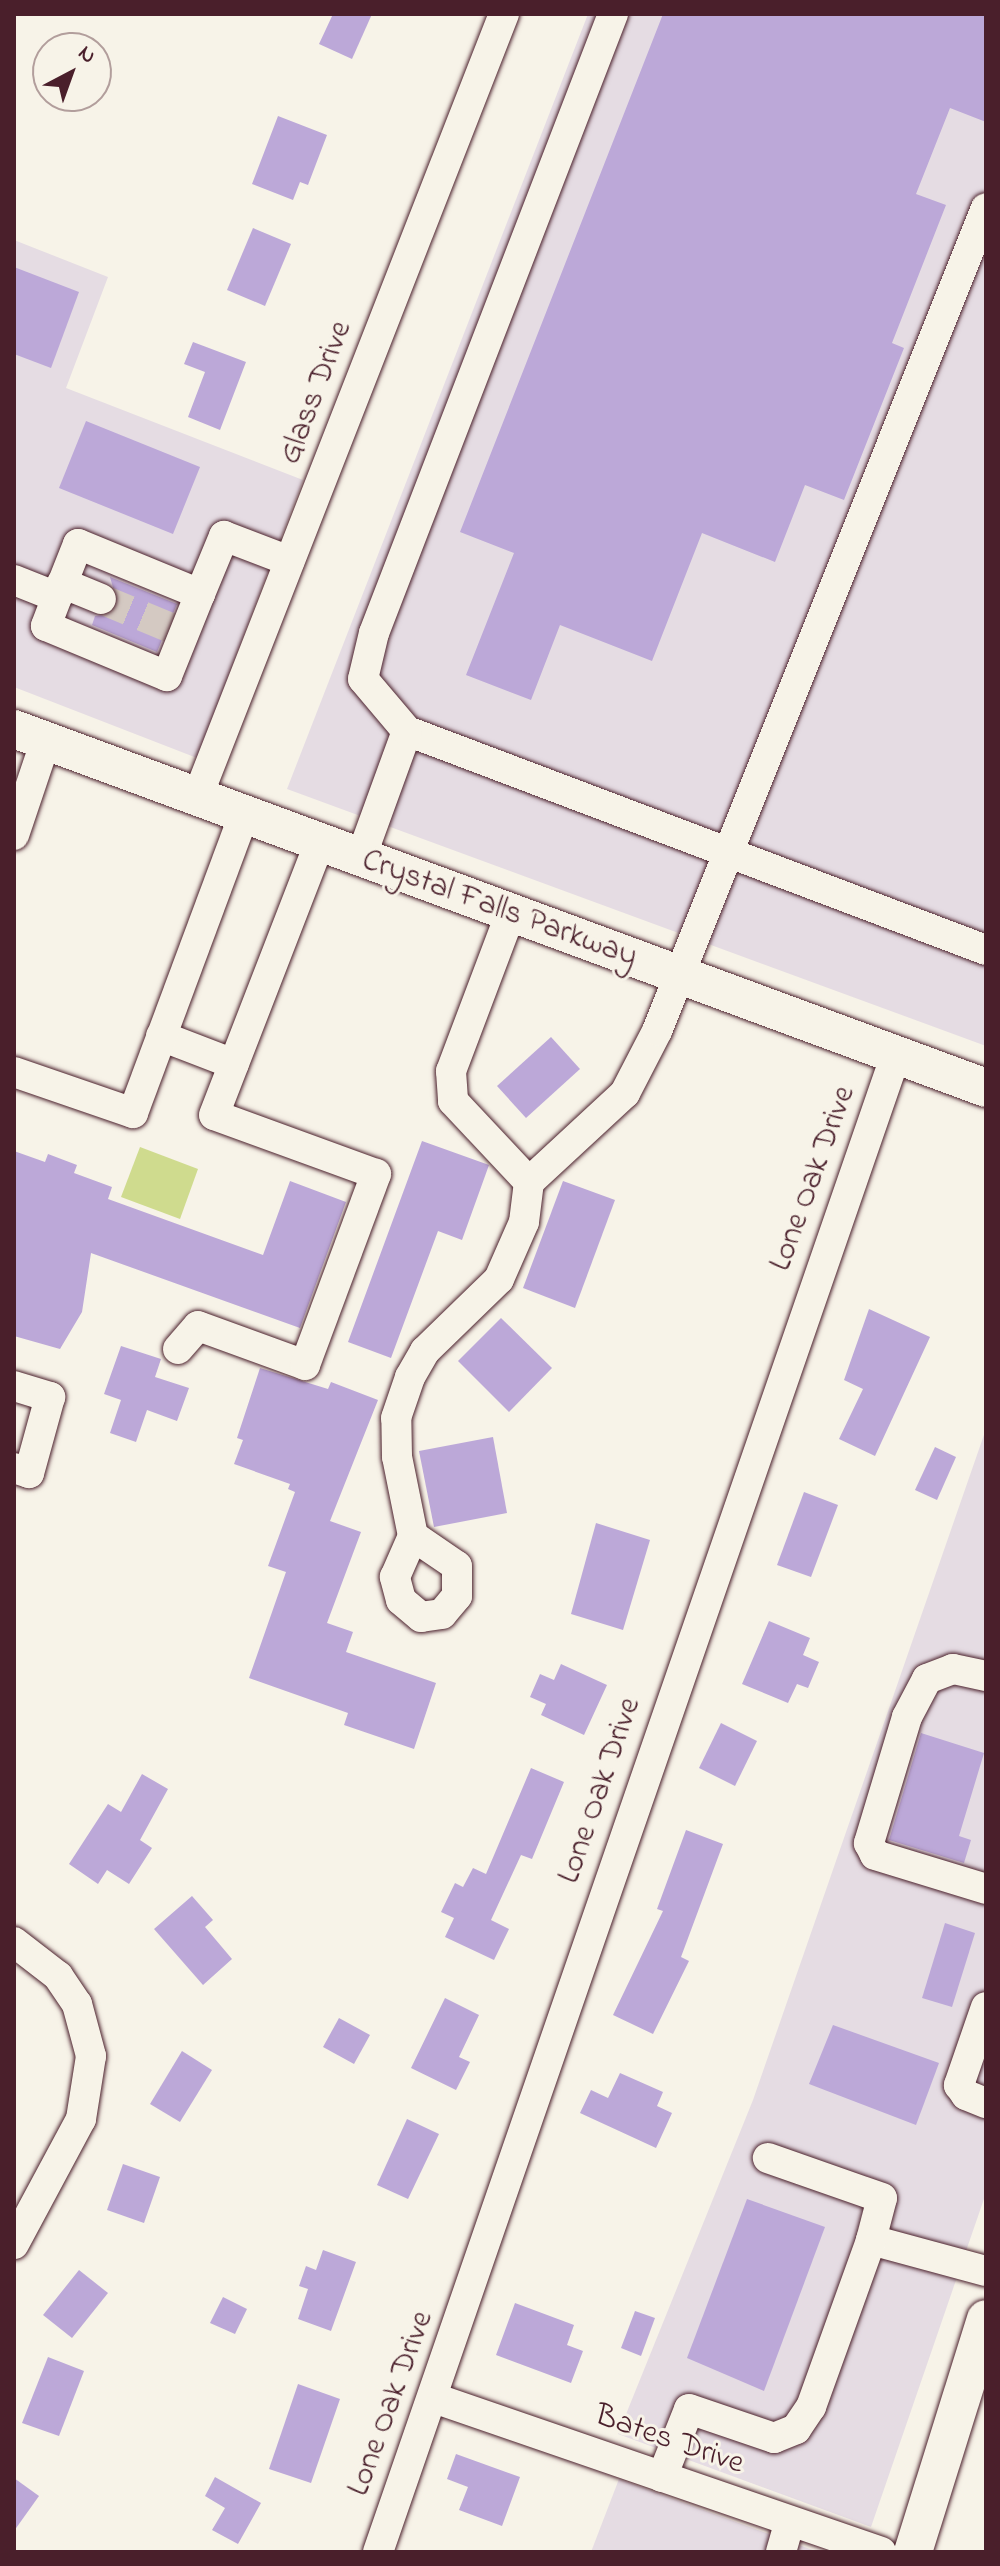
<!DOCTYPE html>
<style>
body{margin:0}
#map{position:relative;width:1000px;height:2566px;overflow:hidden;background:#f7f3e8;font-family:"Indie Flower",sans-serif}
div>[style]{position:absolute}
.built>*{inset:0;background:#e5dce3}
.green>*{inset:0;background:#cfdb8e}
.building>*{inset:0;background:#bca8d8}
.minor-tunnel>*{height:30px;margin-top:-15px;transform-origin:0;background:repeating-linear-gradient(90deg,#d4c9c2 0 30px,transparent 0 45px)}
.roads{filter:drop-shadow(0 0 2px #4a1f2b) drop-shadow(0 0 2px #4a1f2b)}
.minor>*{height:30px;margin:-15px;padding:0 15px;transform-origin:15px;border-radius:15px;background:#f7f3e8}
.major>*{height:38px;margin:-19px;padding:0 19px;transform-origin:19px;border-radius:19px;background:#f7f3e8}
span{translate:-50% -50%;white-space:nowrap;text-align:center;line-height:1.15;-webkit-text-stroke:6px #f7f3e8;paint-order:stroke}
.street-label{font-size:32px;color:#4a1f2b}
.frame{position:absolute;inset:0;border:16px solid #4a1f2b;pointer-events:none}
.north{position:absolute;left:32px;top:32px;width:80px;height:80px;box-sizing:border-box;background:#f7f3e8;border:2px solid #b29e9c;border-radius:50%;rotate:41deg;font-size:22px;font-weight:700;line-height:32px;text-align:center;color:#4a1f2b}
.north::after{content:'';display:block;margin:auto;width:28px;height:36px;background:#4a1f2b;clip-path:polygon(50% 0,100% 100%,50% 72%,0 100%)}
</style>
<div id="map">
<div class="built">
<div style="clip-path:polygon(588px 14px,986px 14px,986px 1046px,287px 789px)"></div>
<div style="clip-path:polygon(14px 240px,108px 277px,66px 388px,303px 480px,197px 758px,14px 687px)"></div>
<div style="clip-path:polygon(986px 1429px,986px 2193px,871px 2527px,618px 2434px,753px 2100px)"></div>
<div style="clip-path:polygon(619px 2479px,818px 2552px,591px 2552px)"></div>
</div>
<div class="green">
<div style="clip-path:polygon(140px 1147px,198px 1169px,180px 1219px,121px 1197px)"></div>
</div>
<div class="building">
<div style="clip-path:polygon(333px 14px,372px 14px,352px 59px,319px 44px)"></div>
<div style="clip-path:polygon(663px 14px,986px 14px,986px 122px,950px 108px,916px 194px,946px 205px,892px 343px,904px 348px,844px 500px,805px 485px,775px 562px,702px 533px,652px 661px,560px 625px,531px 700px,466px 675px,514px 553px,460px 532px)"></div>
<div style="clip-path:polygon(278px 116px,327px 135px,308px 185px,300px 182px,293px 200px,252px 184px)"></div>
<div style="clip-path:polygon(253px 228px,291px 244px,265px 306px,227px 290px)"></div>
<div style="clip-path:polygon(14px 267px,79px 292px,51px 368px,14px 354px)"></div>
<div style="clip-path:polygon(193px 342px,246px 362px,220px 430px,188px 417px,205px 372px,184px 364px)"></div>
<div style="clip-path:polygon(86px 421px,200px 467px,173px 534px,59px 488px)"></div>
<div style="clip-path:polygon(110px 577px,177px 604px,157px 652px,92px 625px,95px 616px,111px 614px,118px 605px)"></div>
<div style="clip-path:polygon(551px 1037px,580px 1069px,526px 1118px,497px 1086px)"></div>
<div style="clip-path:polygon(422px 1141px,489px 1165px,462px 1240px,438px 1231px,391px 1358px,348px 1342px)"></div>
<div style="clip-path:polygon(14px 1151px,45px 1162px,48px 1154px,77px 1165px,74px 1173px,112px 1187px,108px 1199px,263px 1255px,290px 1181px,346px 1202px,300px 1328px,91px 1253px,82px 1312px,60px 1349px,14px 1336px)"></div>
<div style="clip-path:polygon(563px 1181px,615px 1200px,575px 1308px,523px 1288px)"></div>
<div style="clip-path:polygon(869px 1309px,930px 1337px,875px 1456px,839px 1439px,863px 1389px,844px 1380px)"></div>
<div style="clip-path:polygon(501px 1318px,552px 1368px,509px 1412px,458px 1361px)"></div>
<div style="clip-path:polygon(121px 1346px,161px 1359px,155px 1377px,189px 1388px,177px 1421px,147px 1410px,136px 1442px,110px 1433px,121px 1400px,104px 1394px)"></div>
<div style="clip-path:polygon(260px 1368px,328px 1389px,331px 1382px,378px 1400px,330px 1521px,361px 1532px,327px 1623px,353px 1632px,346px 1652px,436px 1683px,414px 1749px,344px 1725px,348px 1713px,249px 1678px,286px 1572px,268px 1566px,295px 1492px,288px 1489px,290px 1484px,234px 1464px,243px 1440px,237px 1438px)"></div>
<div style="clip-path:polygon(493px 1437px,507px 1513px,434px 1527px,419px 1451px)"></div>
<div style="clip-path:polygon(935px 1447px,956px 1457px,937px 1500px,915px 1490px)"></div>
<div style="clip-path:polygon(804px 1492px,838px 1505px,811px 1577px,777px 1565px)"></div>
<div style="clip-path:polygon(596px 1523px,650px 1540px,623px 1630px,571px 1614px)"></div>
<div style="clip-path:polygon(769px 1621px,810px 1638px,803px 1655px,819px 1662px,808px 1688px,797px 1684px,788px 1703px,742px 1684px)"></div>
<div style="clip-path:polygon(561px 1664px,607px 1685px,584px 1735px,541px 1715px,546px 1704px,530px 1697px,540px 1674px,554px 1680px)"></div>
<div style="clip-path:polygon(721px 1723px,757px 1741px,735px 1786px,699px 1768px)"></div>
<div style="clip-path:polygon(921px 1733px,984px 1753px,959px 1836px,971px 1840px,964px 1863px,889px 1840px)"></div>
<div style="clip-path:polygon(531px 1768px,564px 1782px,532px 1859px,521px 1855px,491px 1920px,509px 1929px,494px 1960px,445px 1937px,454px 1918px,441px 1912px,455px 1883px,463px 1887px,473px 1868px,486px 1874px)"></div>
<div style="clip-path:polygon(142px 1774px,168px 1789px,140px 1840px,152px 1848px,129px 1884px,107px 1870px,98px 1884px,69px 1864px,108px 1804px,121px 1812px)"></div>
<div style="clip-path:polygon(686px 1830px,723px 1844px,681px 1957px,689px 1961px,653px 2034px,613px 2015px,663px 1911px,657px 1909px)"></div>
<div style="clip-path:polygon(192px 1896px,213px 1920px,205px 1927px,232px 1959px,203px 1985px,154px 1929px)"></div>
<div style="clip-path:polygon(945px 1923px,975px 1933px,952px 2007px,922px 1998px)"></div>
<div style="clip-path:polygon(445px 1998px,479px 2015px,459px 2057px,470px 2062px,456px 2090px,411px 2068px)"></div>
<div style="clip-path:polygon(339px 2018px,370px 2035px,354px 2064px,323px 2047px)"></div>
<div style="clip-path:polygon(833px 2025px,939px 2063px,916px 2125px,809px 2084px)"></div>
<div style="clip-path:polygon(182px 2051px,212px 2070px,180px 2122px,150px 2104px)"></div>
<div style="clip-path:polygon(620px 2073px,663px 2092px,657px 2106px,672px 2113px,656px 2148px,580px 2113px,591px 2090px,608px 2098px)"></div>
<div style="clip-path:polygon(407px 2119px,439px 2134px,408px 2199px,377px 2185px)"></div>
<div style="clip-path:polygon(123px 2164px,160px 2177px,144px 2223px,107px 2210px)"></div>
<div style="clip-path:polygon(747px 2199px,825px 2227px,764px 2391px,687px 2358px)"></div>
<div style="clip-path:polygon(323px 2250px,356px 2262px,331px 2331px,298px 2319px,308px 2289px,299px 2286px,306px 2266px,316px 2270px)"></div>
<div style="clip-path:polygon(79px 2270px,108px 2293px,72px 2338px,43px 2315px)"></div>
<div style="clip-path:polygon(223px 2297px,247px 2309px,235px 2334px,210px 2323px)"></div>
<div style="clip-path:polygon(515px 2303px,574px 2325px,567px 2345px,583px 2351px,571px 2383px,496px 2355px)"></div>
<div style="clip-path:polygon(635px 2311px,655px 2318px,641px 2356px,621px 2348px)"></div>
<div style="clip-path:polygon(48px 2357px,84px 2371px,59px 2436px,22px 2423px)"></div>
<div style="clip-path:polygon(298px 2384px,340px 2399px,311px 2483px,269px 2469px)"></div>
<div style="clip-path:polygon(456px 2454px,520px 2477px,502px 2526px,459px 2510px,468px 2487px,447px 2479px)"></div>
<div style="clip-path:polygon(215px 2477px,261px 2503px,238px 2544px,212px 2530px,225px 2508px,205px 2496px)"></div>
<div style="clip-path:polygon(14px 2478px,39px 2496px,14px 2531px)"></div>
</div>
<div class="minor-tunnel">
<div style="left:101px;top:599px;width:76px;rotate:22.5deg"></div>
</div>
<div class="roads">
<div class="minor">
<div style="left:14px;top:580px;width:46px;rotate:21.6deg"></div>
<div style="left:57px;top:597px;width:57px;rotate:-68.4deg"></div>
<div style="left:78px;top:544px;width:132px;rotate:22.3deg"></div>
<div style="left:200px;top:594px;width:63px;rotate:-67.5deg"></div>
<div style="left:224px;top:536px;width:70px;rotate:21deg"></div>
<div style="left:62px;top:583px;width:42px;rotate:22.3deg"></div>
<div style="left:57px;top:597px;width:31px;rotate:111deg"></div>
<div style="left:46px;top:626px;width:131px;rotate:22.5deg"></div>
<div style="left:167px;top:676px;width:88px;rotate:-68.1deg"></div>
<div style="left:407px;top:731px;width:619px;rotate:20.72deg"></div>
<div style="left:197px;top:798px;width:842px;rotate:-68.62deg"></div>
<div style="left:14px;top:835px;width:100px;rotate:-71.4deg"></div>
<div style="left:360px;top:860px;width:137px;rotate:-70deg"></div>
<div style="left:407px;top:731px;width:68px;rotate:-130.2deg"></div>
<div style="left:363px;top:679px;width:47px;rotate:-76.6deg"></div>
<div style="left:374px;top:633px;width:664px;rotate:-68.89deg"></div>
<div style="left:510px;top:915px;width:167px;rotate:110.7deg"></div>
<div style="left:451px;top:1071px;width:30px;rotate:86deg"></div>
<div style="left:453px;top:1101px;width:111px;rotate:46.8deg"></div>
<div style="left:161px;top:1036px;width:78px;rotate:21deg"></div>
<div style="left:14px;top:1072px;width:126px;rotate:19deg"></div>
<div style="left:133px;top:1113px;width:318px;rotate:-69.6deg"></div>
<div style="left:178px;top:1349px;width:30px;rotate:-49deg"></div>
<div style="left:198px;top:1326px;width:114px;rotate:20deg"></div>
<div style="left:305px;top:1365px;width:204px;rotate:-69.6deg"></div>
<div style="left:376px;top:1174px;width:172px;rotate:-160deg"></div>
<div style="left:214px;top:1115px;width:291px;rotate:-68.8deg"></div>
<div style="left:14px;top:1386px;width:38px;rotate:17deg"></div>
<div style="left:50px;top:1397px;width:79px;rotate:105.4deg"></div>
<div style="left:29px;top:1473px;width:16px;rotate:-162deg"></div>
<div style="left:413px;top:1536px;width:53px;rotate:34.3deg"></div>
<div style="left:457px;top:1566px;width:30px;rotate:90deg"></div>
<div style="left:457px;top:1596px;width:23px;rotate:130deg"></div>
<div style="left:442px;top:1614px;width:21px;rotate:172deg"></div>
<div style="left:421px;top:1617px;width:26px;rotate:-140deg"></div>
<div style="left:401px;top:1600px;width:24px;rotate:-105deg"></div>
<div style="left:395px;top:1577px;width:45px;rotate:-66.3deg"></div>
<div style="left:413px;top:1536px;width:81px;rotate:-101.4deg"></div>
<div style="left:397px;top:1457px;width:39px;rotate:-91deg"></div>
<div style="left:396px;top:1418px;width:43px;rotate:-71.1deg"></div>
<div style="left:410px;top:1377px;width:30px;rotate:-60deg"></div>
<div style="left:425px;top:1351px;width:103px;rotate:-44.2deg"></div>
<div style="left:499px;top:1279px;width:62px;rotate:-66.3deg"></div>
<div style="left:524px;top:1222px;width:40px;rotate:-82.9deg"></div>
<div style="left:529px;top:1182px;width:131px;rotate:-42.8deg"></div>
<div style="left:625px;top:1093px;width:70px;rotate:-62.7deg"></div>
<div style="left:657px;top:1031px;width:886px;rotate:-68.21deg"></div>
<div style="left:986px;top:1676px;width:34px;rotate:-168deg"></div>
<div style="left:953px;top:1669px;width:28px;rotate:159deg"></div>
<div style="left:927px;top:1679px;width:43px;rotate:117.8deg"></div>
<div style="left:907px;top:1717px;width:132px;rotate:106.8deg"></div>
<div style="left:869px;top:1843px;width:13px;rotate:63deg"></div>
<div style="left:875px;top:1855px;width:116px;rotate:17deg"></div>
<div style="left:14px;top:1942px;width:56px;rotate:37.7deg"></div>
<div style="left:58px;top:1976px;width:34px;rotate:56deg"></div>
<div style="left:77px;top:2004px;width:54px;rotate:74.9deg"></div>
<div style="left:91px;top:2056px;width:64px;rotate:99deg"></div>
<div style="left:81px;top:2119px;width:142px;rotate:118.2deg"></div>
<div style="left:986px;top:2007px;width:83px;rotate:109.1deg"></div>
<div style="left:959px;top:2085px;width:12px;rotate:55deg"></div>
<div style="left:966px;top:2095px;width:22px;rotate:22deg"></div>
<div style="left:871px;top:2240px;width:119px;rotate:15.1deg"></div>
<div style="left:434px;top:2398px;width:473px;rotate:19deg"></div>
<div style="left:662px;top:2477px;width:73px;rotate:-68.3deg"></div>
<div style="left:689px;top:2409px;width:90px;rotate:18.8deg"></div>
<div style="left:774px;top:2438px;width:24px;rotate:-22deg"></div>
<div style="left:796px;top:2429px;width:27px;rotate:-56deg"></div>
<div style="left:811px;top:2407px;width:177px;rotate:-70.2deg"></div>
<div style="left:871px;top:2240px;width:43px;rotate:-75.3deg"></div>
<div style="left:882px;top:2198px;width:121px;rotate:-160.7deg"></div>
<div style="left:378px;top:2552px;width:1585px;rotate:-70.92deg"></div>
<div style="left:781px;top:2552px;width:32px;rotate:-74deg"></div>
</div>
<div class="major">
<div style="left:14px;top:729px;width:1036px;rotate:20.27deg"></div>
<div style="left:913px;top:2552px;width:244px;rotate:-72.6deg"></div>
</div>
</div>
<div class="street-label">
<span style="left:317px;top:393px;rotate:-69deg">Glass Drive</span>
<span style="left:499px;top:910px;rotate:20deg">Crystal Falls Parkway</span>
<span style="left:814px;top:1179px;rotate:-70deg">Lone Oak Drive</span>
<span style="left:601px;top:1791px;rotate:-71deg">Lone Oak Drive</span>
<span style="left:392px;top:2404px;rotate:-70deg">Lone Oak Drive</span>
<span style="left:669px;top:2441px;rotate:19deg">Bates Drive</span>
</div>
<div class="frame"></div>
<div class="north">N</div>
</div>
